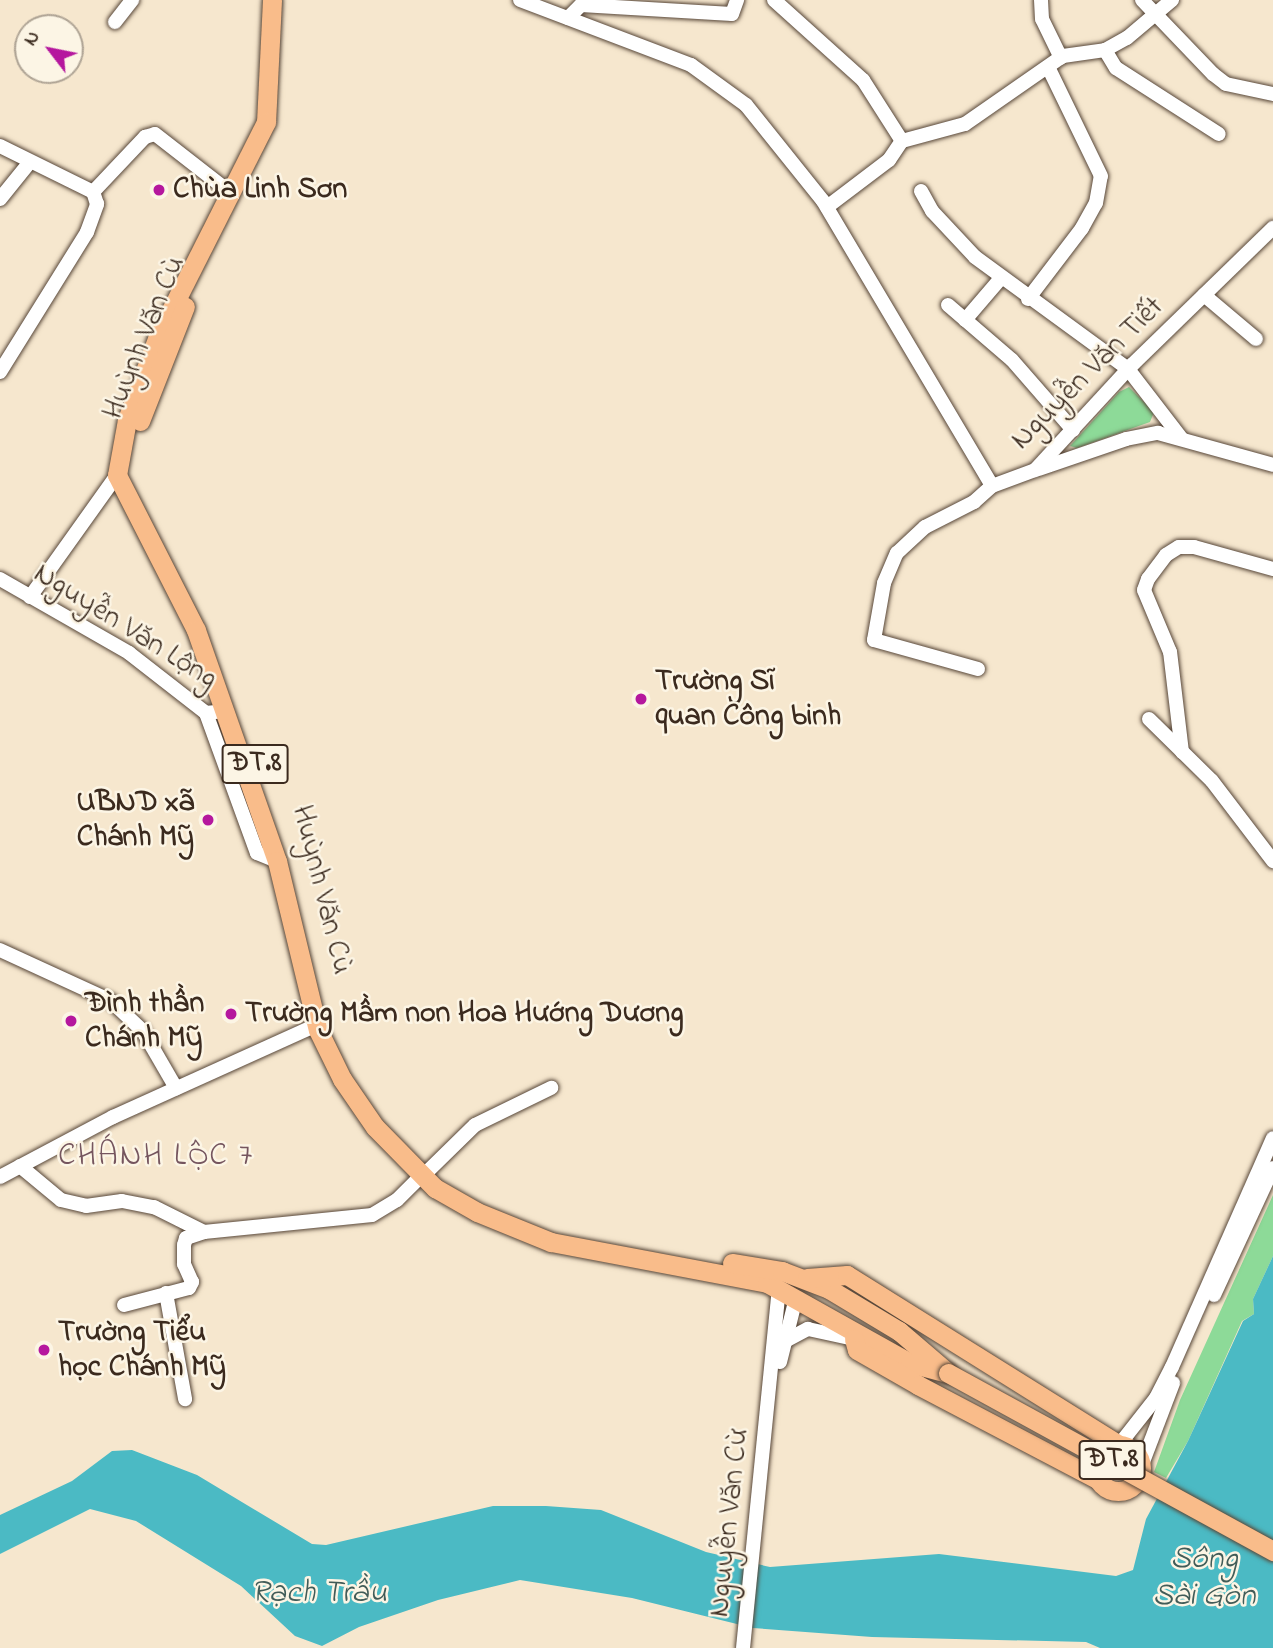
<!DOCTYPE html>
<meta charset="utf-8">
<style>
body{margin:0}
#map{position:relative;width:1273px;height:1648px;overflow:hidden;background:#f6e7ce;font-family:"Indie Flower",sans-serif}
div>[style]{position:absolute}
.green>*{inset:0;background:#8dda98}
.water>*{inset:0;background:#4bbac4}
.roads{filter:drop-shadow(0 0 2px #574638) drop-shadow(0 0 2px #574638)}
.minor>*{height:14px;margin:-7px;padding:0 7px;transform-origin:7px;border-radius:7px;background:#fff}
.major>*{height:19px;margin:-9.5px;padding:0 9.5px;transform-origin:9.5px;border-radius:9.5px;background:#f9bc8a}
.major>.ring{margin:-9.5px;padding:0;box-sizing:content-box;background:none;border:19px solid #f9bc8a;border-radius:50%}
.bridges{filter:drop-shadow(0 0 2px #574638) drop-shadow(0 0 2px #574638)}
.major-bridge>*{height:19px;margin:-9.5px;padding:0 9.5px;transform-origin:9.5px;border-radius:9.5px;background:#f9bc8a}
.dots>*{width:19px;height:19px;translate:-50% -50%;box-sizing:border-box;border:4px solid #fcf5e5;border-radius:50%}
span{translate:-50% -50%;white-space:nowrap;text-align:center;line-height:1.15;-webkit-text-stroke:5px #fcf5e5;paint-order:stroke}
.shield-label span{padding:2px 5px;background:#fcf5e5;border:2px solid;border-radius:5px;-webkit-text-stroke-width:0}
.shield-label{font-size:28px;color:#3b2a1e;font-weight:700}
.poi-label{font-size:30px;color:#3b2a1e;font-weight:700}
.left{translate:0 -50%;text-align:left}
.right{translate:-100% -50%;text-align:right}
.street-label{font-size:30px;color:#3b2a1e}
.neighbourhood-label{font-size:32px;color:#75555e;letter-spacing:2px}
.water-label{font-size:32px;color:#415c58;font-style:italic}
.north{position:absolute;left:14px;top:14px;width:70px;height:70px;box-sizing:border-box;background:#fcf5e5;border:2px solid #afa495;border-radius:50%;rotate:302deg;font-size:19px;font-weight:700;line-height:28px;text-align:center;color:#3b2a1e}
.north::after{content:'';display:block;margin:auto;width:24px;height:32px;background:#b5179e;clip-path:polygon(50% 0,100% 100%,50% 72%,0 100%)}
</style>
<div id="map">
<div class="green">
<div style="clip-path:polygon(1129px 387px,1154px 412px,1150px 422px,1077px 448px,1070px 446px,1119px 392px)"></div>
<div style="clip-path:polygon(1273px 1195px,1273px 1256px,1253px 1299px,1254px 1314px,1242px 1321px,1188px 1441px,1166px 1478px,1154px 1472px,1180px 1400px)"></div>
</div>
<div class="water">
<div style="clip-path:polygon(1273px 1256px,1273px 1648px,1100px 1648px,1086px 1642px,872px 1637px,753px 1628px,632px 1598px,520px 1580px,438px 1600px,359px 1627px,322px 1646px,295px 1636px,241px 1586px,136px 1521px,90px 1509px,0 1554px,0 1515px,72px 1481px,112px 1451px,132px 1450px,197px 1475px,312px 1544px,326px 1545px,493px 1506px,546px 1506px,601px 1510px,706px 1552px,770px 1567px,939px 1554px,1116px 1576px,1133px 1570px,1146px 1519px,1188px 1441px,1243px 1321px,1254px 1314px,1253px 1299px)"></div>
</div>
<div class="roads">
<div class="minor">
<div style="left:520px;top:0;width:183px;rotate:20.8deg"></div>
<div style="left:691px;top:65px;width:68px;rotate:36deg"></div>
<div style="left:746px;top:105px;width:123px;rotate:51.3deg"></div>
<div style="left:823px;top:201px;width:331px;rotate:59.3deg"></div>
<div style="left:774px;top:0;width:120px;rotate:42deg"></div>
<div style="left:863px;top:80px;width:72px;rotate:57.4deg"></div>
<div style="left:902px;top:141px;width:65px;rotate:-15.1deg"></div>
<div style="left:965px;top:124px;width:119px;rotate:-34.8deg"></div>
<div style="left:1063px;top:56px;width:42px;rotate:-8.1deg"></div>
<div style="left:1105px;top:50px;width:25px;rotate:-29deg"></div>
<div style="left:1127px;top:38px;width:59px;rotate:-40.2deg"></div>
<div style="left:1041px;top:0;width:19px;rotate:87deg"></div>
<div style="left:1042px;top:19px;width:43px;rotate:64deg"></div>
<div style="left:1142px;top:0;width:103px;rotate:46.2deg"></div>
<div style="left:1213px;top:74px;width:16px;rotate:38deg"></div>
<div style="left:1226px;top:84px;width:48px;rotate:12deg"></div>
<div style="left:568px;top:18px;width:18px;rotate:-45deg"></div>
<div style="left:581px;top:5px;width:151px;rotate:3.4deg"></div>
<div style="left:732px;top:14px;width:15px;rotate:-70deg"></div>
<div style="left:115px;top:22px;width:28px;rotate:-52deg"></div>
<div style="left:1105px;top:50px;width:21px;rotate:59deg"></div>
<div style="left:1116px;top:68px;width:122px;rotate:32.7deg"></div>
<div style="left:0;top:146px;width:104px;rotate:26.3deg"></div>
<div style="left:93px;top:192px;width:76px;rotate:-46.6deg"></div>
<div style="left:145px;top:137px;width:10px;rotate:-17deg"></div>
<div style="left:155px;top:134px;width:98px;rotate:37.9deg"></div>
<div style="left:921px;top:191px;width:23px;rotate:61deg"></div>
<div style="left:932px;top:211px;width:63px;rotate:46.9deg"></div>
<div style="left:975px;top:257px;width:190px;rotate:36.2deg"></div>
<div style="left:1128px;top:369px;width:88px;rotate:52.4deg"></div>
<div style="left:0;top:199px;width:48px;rotate:-51deg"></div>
<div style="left:827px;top:207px;width:78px;rotate:-37.2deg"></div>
<div style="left:889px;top:160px;width:23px;rotate:-56deg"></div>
<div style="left:1204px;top:295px;width:68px;rotate:40.2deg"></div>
<div style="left:1028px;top:299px;width:89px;rotate:-52.7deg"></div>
<div style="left:1082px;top:228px;width:29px;rotate:-61deg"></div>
<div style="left:1096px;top:203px;width:27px;rotate:-80deg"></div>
<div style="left:1101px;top:176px;width:121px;rotate:-115.9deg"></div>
<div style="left:948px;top:305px;width:84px;rotate:40.7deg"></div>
<div style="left:1012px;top:360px;width:93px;rotate:48.9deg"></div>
<div style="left:965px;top:320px;width:55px;rotate:-49.4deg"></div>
<div style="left:0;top:372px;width:165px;rotate:-58.1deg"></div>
<div style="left:87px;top:232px;width:30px;rotate:-70deg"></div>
<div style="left:97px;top:204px;width:13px;rotate:-108deg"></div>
<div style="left:1039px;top:469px;width:92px;rotate:-19deg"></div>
<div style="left:1126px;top:439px;width:33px;rotate:-11deg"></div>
<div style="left:1158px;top:433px;width:119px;rotate:15.5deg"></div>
<div style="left:0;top:579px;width:149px;rotate:29.8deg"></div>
<div style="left:129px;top:653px;width:98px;rotate:37.9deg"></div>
<div style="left:206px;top:713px;width:18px;rotate:-6deg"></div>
<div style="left:30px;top:597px;width:150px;rotate:-54.5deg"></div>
<div style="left:978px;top:669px;width:108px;rotate:-164.4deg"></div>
<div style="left:874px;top:640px;width:58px;rotate:-80deg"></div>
<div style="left:884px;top:583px;width:33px;rotate:-67deg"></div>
<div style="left:897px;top:553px;width:38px;rotate:-43deg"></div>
<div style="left:925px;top:527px;width:55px;rotate:-27deg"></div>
<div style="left:974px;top:502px;width:24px;rotate:-42deg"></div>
<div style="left:992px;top:486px;width:46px;rotate:-20.4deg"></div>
<div style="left:1035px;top:470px;width:143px;rotate:-47.3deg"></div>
<div style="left:1132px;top:365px;width:197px;rotate:-44.2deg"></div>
<div style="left:206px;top:713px;width:149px;rotate:70deg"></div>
<div style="left:257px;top:853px;width:22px;rotate:22deg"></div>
<div style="left:1149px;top:719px;width:88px;rotate:44.5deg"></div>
<div style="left:1212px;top:781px;width:101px;rotate:52.7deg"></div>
<div style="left:1182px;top:752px;width:101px;rotate:-96.8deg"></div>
<div style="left:1170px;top:652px;width:67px;rotate:-112.8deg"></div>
<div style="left:1144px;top:590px;width:12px;rotate:-70deg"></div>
<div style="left:1148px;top:579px;width:30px;rotate:-53deg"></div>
<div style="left:1166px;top:555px;width:15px;rotate:-32deg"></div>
<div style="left:1179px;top:547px;width:15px"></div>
<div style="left:1194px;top:547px;width:82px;rotate:15.6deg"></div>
<div style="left:0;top:950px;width:122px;rotate:24.7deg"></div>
<div style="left:111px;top:1001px;width:44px;rotate:43.2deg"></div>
<div style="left:143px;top:1031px;width:66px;rotate:59.9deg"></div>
<div style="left:20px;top:1166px;width:53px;rotate:39.7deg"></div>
<div style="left:61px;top:1200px;width:26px;rotate:13deg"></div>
<div style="left:86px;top:1206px;width:36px;rotate:-8deg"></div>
<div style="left:122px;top:1201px;width:33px;rotate:11deg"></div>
<div style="left:154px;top:1207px;width:56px;rotate:26.6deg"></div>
<div style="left:204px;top:1232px;width:169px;rotate:-5.8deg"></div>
<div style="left:372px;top:1215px;width:29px;rotate:-31deg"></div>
<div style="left:397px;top:1200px;width:34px;rotate:-45deg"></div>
<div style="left:429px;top:1170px;width:64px;rotate:-44.4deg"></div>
<div style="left:475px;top:1125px;width:85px;rotate:-26deg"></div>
<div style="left:0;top:1177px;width:128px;rotate:-28deg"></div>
<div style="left:113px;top:1117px;width:230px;rotate:-24.3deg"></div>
<div style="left:166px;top:1293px;width:108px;rotate:79.8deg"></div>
<div style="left:1214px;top:1295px;width:140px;rotate:-65.1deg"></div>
<div style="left:124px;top:1305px;width:67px;rotate:-14.7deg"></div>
<div style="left:189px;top:1288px;width:7px;rotate:-63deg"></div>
<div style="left:192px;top:1282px;width:20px;rotate:-114deg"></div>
<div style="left:184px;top:1264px;width:19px;rotate:-90deg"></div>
<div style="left:184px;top:1245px;width:7px;rotate:-74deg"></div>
<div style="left:186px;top:1238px;width:19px;rotate:-18deg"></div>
<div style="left:785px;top:1341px;width:26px;rotate:-28deg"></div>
<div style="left:808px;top:1329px;width:47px;rotate:12.3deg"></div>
<div style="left:780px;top:1362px;width:66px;rotate:-76deg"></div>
<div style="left:1119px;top:1445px;width:60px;rotate:-51.8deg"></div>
<div style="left:1156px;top:1398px;width:35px;rotate:-63deg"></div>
<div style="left:1172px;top:1367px;width:250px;rotate:-66.2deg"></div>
<div style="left:1141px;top:1467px;width:90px;rotate:-69.1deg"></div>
<div style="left:743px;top:1648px;width:362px;rotate:-84.3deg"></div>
</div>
<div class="major">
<div style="left:272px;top:0;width:122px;rotate:92.8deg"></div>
<div style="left:266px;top:122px;width:240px;rotate:116.8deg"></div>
<div style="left:158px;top:336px;width:90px;rotate:110.3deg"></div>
<div style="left:127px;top:420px;width:56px;rotate:100.3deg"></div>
<div style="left:117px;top:475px;width:174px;rotate:63deg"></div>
<div style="left:196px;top:630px;width:245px;rotate:70.7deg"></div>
<div style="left:277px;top:861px;width:174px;rotate:76.4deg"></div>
<div style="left:318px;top:1030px;width:55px;rotate:63.9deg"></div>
<div style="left:342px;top:1079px;width:58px;rotate:55.5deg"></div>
<div style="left:375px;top:1127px;width:86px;rotate:45.5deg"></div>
<div style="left:435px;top:1188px;width:48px;rotate:29.7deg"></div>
<div style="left:477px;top:1212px;width:80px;rotate:22.1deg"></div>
<div style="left:551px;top:1242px;width:220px;rotate:10.7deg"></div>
<div style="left:767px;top:1283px;width:164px;rotate:29.2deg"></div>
<div style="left:910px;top:1363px;width:39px;rotate:15deg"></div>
<div style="left:140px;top:421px;width:123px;rotate:-68.6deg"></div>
<div style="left:732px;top:1263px;width:51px;rotate:9.1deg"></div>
<div style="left:782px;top:1271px;width:50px;rotate:21deg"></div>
<div style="left:829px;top:1289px;width:82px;rotate:31deg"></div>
<div style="left:899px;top:1331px;width:63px;rotate:40.5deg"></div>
<div style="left:807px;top:1278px;width:40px;rotate:-4.3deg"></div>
<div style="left:847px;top:1275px;width:321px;rotate:32deg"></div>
<div style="left:854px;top:1339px;width:11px;rotate:75deg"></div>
<div style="left:857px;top:1350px;width:70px;rotate:29.8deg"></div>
<div style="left:918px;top:1385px;width:204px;rotate:27.7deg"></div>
<div class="ring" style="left:1095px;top:1445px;width:27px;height:27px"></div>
</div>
</div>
<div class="bridges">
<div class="major-bridge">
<div style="left:948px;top:1373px;width:371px;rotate:28.7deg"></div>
</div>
</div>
<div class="dots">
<div style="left:159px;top:190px;background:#b5179e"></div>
<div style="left:641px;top:699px;background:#b5179e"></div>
<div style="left:208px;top:820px;background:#b5179e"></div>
<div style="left:231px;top:1014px;background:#b5179e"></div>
<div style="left:71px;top:1021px;background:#b5179e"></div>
<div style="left:44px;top:1350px;background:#b5179e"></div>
</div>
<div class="shield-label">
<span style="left:255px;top:764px">ĐT.8</span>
<span style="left:1112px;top:1460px">ĐT.8</span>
</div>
<div class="poi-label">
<span class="left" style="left:173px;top:190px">Chùa Linh Sơn</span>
<span class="left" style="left:655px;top:699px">Trường Sĩ<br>quan Công binh</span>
<span class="right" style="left:194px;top:820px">UBND xã<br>Chánh Mỹ</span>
<span class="left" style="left:85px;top:1021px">Đình thần<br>Chánh Mỹ</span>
<span class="left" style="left:245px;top:1014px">Trường Mầm non Hoa Hướng Dương</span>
<span class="left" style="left:58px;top:1350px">Trường Tiểu<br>học Chánh Mỹ</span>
</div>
<div class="street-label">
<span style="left:145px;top:338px;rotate:-68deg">Huỳnh Văn Cù</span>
<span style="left:1088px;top:374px;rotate:-45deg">Nguyễn Văn Tiết</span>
<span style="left:125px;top:627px;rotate:32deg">Nguyễn Văn Lộng</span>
<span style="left:321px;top:890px;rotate:76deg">Huỳnh Văn Cù</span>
<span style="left:730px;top:1523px;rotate:-84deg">Nguyễn Văn Cừ</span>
</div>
<div class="neighbourhood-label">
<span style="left:156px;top:1157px">CHÁNH LỘC 7</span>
</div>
<div class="water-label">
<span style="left:1204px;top:1579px">Sông<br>Sài Gòn</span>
<span style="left:319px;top:1594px">Rạch Trầu</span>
</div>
<div class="north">N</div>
</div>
